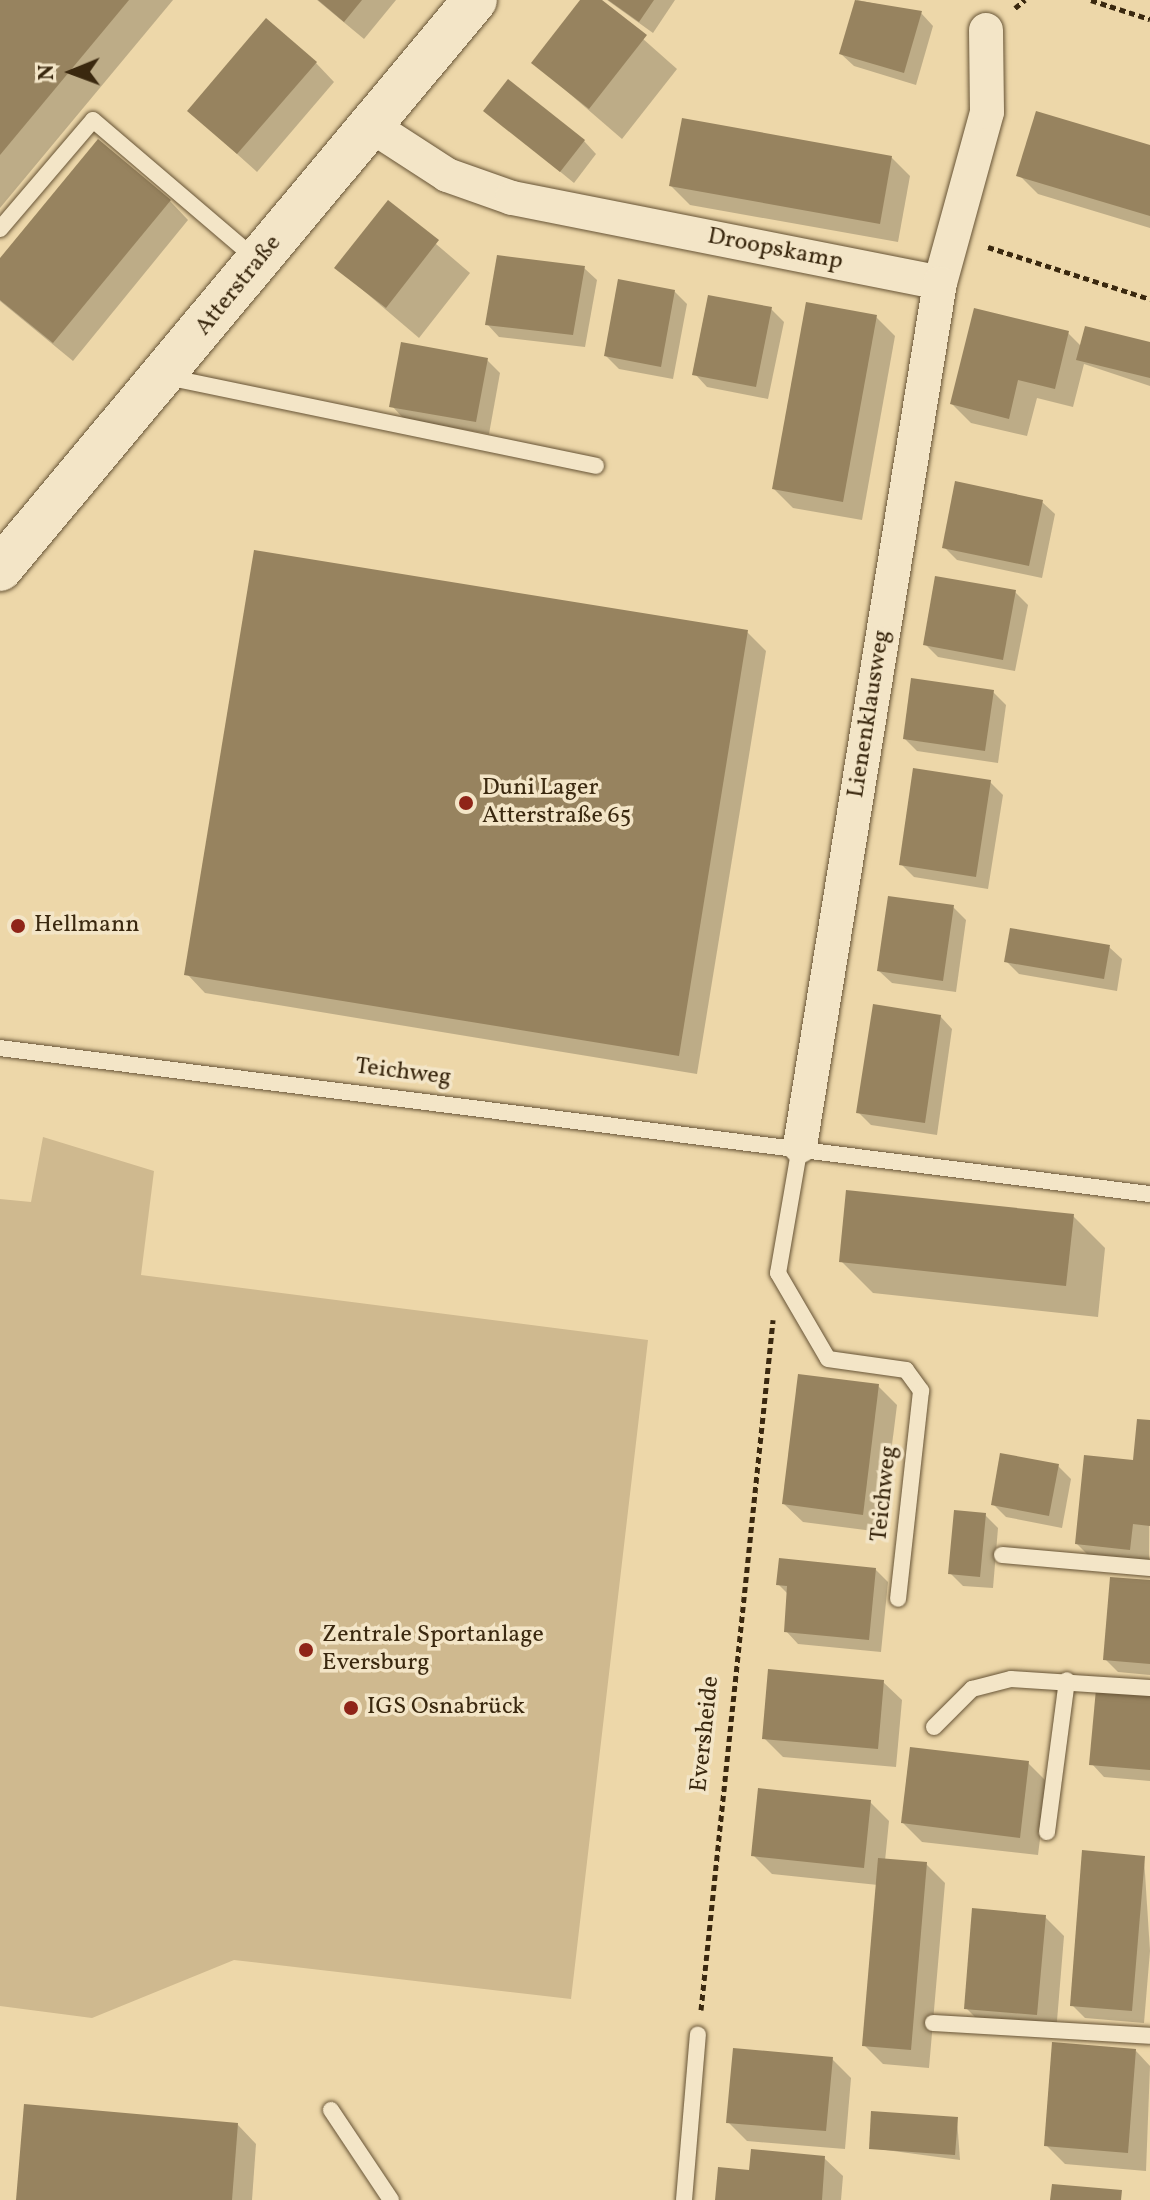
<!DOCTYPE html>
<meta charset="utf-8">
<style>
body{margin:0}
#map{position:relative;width:1150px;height:2200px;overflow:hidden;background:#edd7a9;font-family:Vollkorn,serif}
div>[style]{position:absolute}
.green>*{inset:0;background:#cfb98f}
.shadow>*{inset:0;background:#0003}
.building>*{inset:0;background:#97835f}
.path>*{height:5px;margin-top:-2.5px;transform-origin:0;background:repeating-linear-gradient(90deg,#3a280f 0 6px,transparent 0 10px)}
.roads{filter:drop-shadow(0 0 2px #675436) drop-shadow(0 0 2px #675436)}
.lane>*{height:16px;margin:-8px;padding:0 8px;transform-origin:8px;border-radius:8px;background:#f3e5c7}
.street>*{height:34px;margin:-17px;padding:0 17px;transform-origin:17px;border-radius:17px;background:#f3e5c7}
.secondary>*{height:44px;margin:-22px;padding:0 22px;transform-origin:22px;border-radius:22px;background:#f3e5c7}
.dots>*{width:22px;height:22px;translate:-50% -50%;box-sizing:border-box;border:4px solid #f3e5c7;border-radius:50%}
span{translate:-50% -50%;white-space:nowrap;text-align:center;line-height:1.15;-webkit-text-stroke:7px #f3e5c7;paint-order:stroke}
.street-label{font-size:24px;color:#3a280f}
.poi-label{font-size:24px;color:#3a280f}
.left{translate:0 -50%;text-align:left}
.north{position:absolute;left:32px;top:32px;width:80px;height:80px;-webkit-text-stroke:6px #f3e5c7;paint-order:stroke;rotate:269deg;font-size:22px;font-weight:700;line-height:32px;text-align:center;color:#3a280f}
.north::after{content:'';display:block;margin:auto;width:28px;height:36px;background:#3a280f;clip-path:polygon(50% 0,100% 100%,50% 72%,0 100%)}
</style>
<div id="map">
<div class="green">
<div style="clip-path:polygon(43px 1137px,154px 1171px,141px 1275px,648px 1340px,571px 1999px,234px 1960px,92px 2018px,0 2006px,0 1199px,31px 1202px)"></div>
</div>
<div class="shadow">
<div style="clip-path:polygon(0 0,173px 0,0 208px)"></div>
<div style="clip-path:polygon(317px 0,396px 0,364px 39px)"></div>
<div style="clip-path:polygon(583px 0,599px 0,677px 69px,622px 139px,534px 63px)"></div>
<div style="clip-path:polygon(607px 0,675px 0,653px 33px)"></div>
<div style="clip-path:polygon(857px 0,921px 13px,933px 26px,916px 85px,854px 66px,841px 54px)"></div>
<div style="clip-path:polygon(316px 63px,334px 82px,257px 172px,189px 111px)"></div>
<div style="clip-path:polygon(486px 111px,584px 141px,596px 154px,574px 183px)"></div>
<div style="clip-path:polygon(1150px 147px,1150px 228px,1038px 194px,1019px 175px)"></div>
<div style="clip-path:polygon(891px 157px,910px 176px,898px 242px,690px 205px,671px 186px)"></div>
<div style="clip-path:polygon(170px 201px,188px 220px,73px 361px,0 301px,0 261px)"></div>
<div style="clip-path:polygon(388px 203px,470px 273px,419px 338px,337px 268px)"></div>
<div style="clip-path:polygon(584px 268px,597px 280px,585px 347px,499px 337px,487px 324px)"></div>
<div style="clip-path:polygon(674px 291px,687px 304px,673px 379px,619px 369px,606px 356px)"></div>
<div style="clip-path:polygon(771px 309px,784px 322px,768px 399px,707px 387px,695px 374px)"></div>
<div style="clip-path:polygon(876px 317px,895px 336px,862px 520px,793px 508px,774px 489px)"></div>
<div style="clip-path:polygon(1068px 333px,1082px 347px,1150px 344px,1150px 386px,1084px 364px,1073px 407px,1037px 398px,1027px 436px,971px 423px,952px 404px)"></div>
<div style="clip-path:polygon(487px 360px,500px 373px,489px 434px,404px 419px,392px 406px)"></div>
<div style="clip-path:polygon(1042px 502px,1055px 514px,1042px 578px,957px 560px,944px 547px)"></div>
<div style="clip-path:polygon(1015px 592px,1028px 605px,1015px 671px,938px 657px,925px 644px)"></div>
<div style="clip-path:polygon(747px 632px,766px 651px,697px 1074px,205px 993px,187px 974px)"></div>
<div style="clip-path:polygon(993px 692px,1006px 705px,998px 763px,917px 751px,905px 739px)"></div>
<div style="clip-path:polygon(990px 782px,1003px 795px,988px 889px,914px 877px,901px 864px)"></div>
<div style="clip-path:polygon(953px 907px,966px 920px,956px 992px,892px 983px,879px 971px)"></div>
<div style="clip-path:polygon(1109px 947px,1122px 959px,1117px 991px,1019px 974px,1006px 961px)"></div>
<div style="clip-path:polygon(940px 1016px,952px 1029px,937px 1135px,871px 1125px,858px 1112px)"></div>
<div style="clip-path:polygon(1073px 1216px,1105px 1248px,1098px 1317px,873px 1293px,841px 1261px)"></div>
<div style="clip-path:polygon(878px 1386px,897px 1405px,881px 1532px,803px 1522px,784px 1504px)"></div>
<div style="clip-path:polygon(1150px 1422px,1149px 1568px,1096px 1563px,1077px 1544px,1134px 1462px)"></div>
<div style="clip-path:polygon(1058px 1466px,1071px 1479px,1062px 1528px,1006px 1517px,993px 1504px)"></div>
<div style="clip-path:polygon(985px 1515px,998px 1528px,993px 1588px,963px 1586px,950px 1573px)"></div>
<div style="clip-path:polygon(875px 1569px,888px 1582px,881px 1652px,798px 1644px,786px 1631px,789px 1595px,778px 1584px)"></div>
<div style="clip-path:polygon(1150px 1582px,1150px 1675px,1118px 1672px,1105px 1659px)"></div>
<div style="clip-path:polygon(883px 1682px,902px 1700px,896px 1767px,783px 1757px,764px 1738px)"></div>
<div style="clip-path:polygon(1150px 1696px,1150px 1781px,1104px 1777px,1092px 1764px)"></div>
<div style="clip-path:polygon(1028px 1763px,1047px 1782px,1038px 1855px,922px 1842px,903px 1823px)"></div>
<div style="clip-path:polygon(870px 1802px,889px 1821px,885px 1861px,926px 1864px,945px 1883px,929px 2068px,883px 2064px,864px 2045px,878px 1885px,772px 1874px,753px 1855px)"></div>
<div style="clip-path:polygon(1144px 1858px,1150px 1951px,1144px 2023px,1085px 2018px,1072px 2005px)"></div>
<div style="clip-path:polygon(1045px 1917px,1064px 1936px,1056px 2033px,985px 2027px,966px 2008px)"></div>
<div style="clip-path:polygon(1136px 2051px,1150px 2066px,1146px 2171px,1065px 2164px,1046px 2145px)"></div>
<div style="clip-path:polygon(832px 2059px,851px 2078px,845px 2149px,747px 2141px,728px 2122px)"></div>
<div style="clip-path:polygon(957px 2119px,960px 2160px,871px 2148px)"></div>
<div style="clip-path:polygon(238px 2125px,256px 2144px,252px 2200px,18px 2200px)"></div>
<div style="clip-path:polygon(824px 2158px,843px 2176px,841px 2200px,717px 2200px,751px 2172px)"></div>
</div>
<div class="building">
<div style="clip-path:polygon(0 0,129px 0,0 155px)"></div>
<div style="clip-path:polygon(318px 0,362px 0,344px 22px)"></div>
<div style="clip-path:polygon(580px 0,602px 0,647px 35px,589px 109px,531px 63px)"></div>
<div style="clip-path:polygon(608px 0,654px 0,639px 22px)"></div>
<div style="clip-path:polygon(855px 0,922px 11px,904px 73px,839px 54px)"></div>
<div style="clip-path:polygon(266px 18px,317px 62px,237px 154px,187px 111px)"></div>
<div style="clip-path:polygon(508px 79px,585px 140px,560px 172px,483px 111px)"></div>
<div style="clip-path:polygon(1036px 111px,1150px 145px,1150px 216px,1016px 176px)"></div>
<div style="clip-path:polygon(682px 118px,892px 156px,880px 224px,669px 186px)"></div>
<div style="clip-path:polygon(98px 139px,171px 200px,53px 343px,0 300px,0 258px)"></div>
<div style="clip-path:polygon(388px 200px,439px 240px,386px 308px,334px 268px)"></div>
<div style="clip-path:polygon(497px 255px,585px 266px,573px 335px,485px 325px)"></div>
<div style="clip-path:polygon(618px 279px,675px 290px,661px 367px,604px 356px)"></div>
<div style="clip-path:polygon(708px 295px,772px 307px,756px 387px,692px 375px)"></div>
<div style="clip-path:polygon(806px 302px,877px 315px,843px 502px,772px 489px)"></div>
<div style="clip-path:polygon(974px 308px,1069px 331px,1055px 389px,1018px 380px,1009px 419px,950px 404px)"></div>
<div style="clip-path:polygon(1085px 326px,1150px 342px,1150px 378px,1076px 360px)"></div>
<div style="clip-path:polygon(401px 342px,488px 358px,476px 422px,389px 407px)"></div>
<div style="clip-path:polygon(955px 481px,1043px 500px,1029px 566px,942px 548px)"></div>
<div style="clip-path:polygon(254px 550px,748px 630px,679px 1056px,184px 975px)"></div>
<div style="clip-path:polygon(935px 576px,1016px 590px,1003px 660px,923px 645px)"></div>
<div style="clip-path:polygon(911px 678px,994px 690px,985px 751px,903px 739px)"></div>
<div style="clip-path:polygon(913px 768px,991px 780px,976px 877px,899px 865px)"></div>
<div style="clip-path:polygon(888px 896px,954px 905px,943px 981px,877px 971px)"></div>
<div style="clip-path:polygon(1010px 928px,1110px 945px,1104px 979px,1004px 962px)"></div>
<div style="clip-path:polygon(873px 1004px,941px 1015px,925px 1123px,856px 1113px)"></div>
<div style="clip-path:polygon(846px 1190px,1074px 1214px,1066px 1286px,839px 1262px)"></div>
<div style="clip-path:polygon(798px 1374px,879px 1384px,863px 1515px,782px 1504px)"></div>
<div style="clip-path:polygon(1137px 1419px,1150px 1420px,1150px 1526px,1133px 1524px,1130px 1550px,1075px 1544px,1084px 1455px,1133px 1460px)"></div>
<div style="clip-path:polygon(1000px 1453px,1059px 1464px,1049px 1516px,991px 1505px)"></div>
<div style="clip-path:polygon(954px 1510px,986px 1513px,980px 1577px,948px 1574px)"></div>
<div style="clip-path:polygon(779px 1558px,876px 1568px,869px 1640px,784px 1632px,787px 1586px,776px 1585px)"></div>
<div style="clip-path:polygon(1110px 1577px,1150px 1580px,1150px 1664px,1103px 1660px)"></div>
<div style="clip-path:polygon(768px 1669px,884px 1680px,878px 1749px,762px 1739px)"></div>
<div style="clip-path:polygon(1096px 1689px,1150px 1694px,1150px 1770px,1089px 1765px)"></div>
<div style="clip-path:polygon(910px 1747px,1029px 1761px,1020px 1838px,901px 1823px)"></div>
<div style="clip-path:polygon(758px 1788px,871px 1800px,864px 1868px,751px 1856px)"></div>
<div style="clip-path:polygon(1082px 1850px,1145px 1856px,1132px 2011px,1070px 2006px)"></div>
<div style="clip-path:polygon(878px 1858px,927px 1862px,911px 2050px,862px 2046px)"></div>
<div style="clip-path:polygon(972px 1908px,1046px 1915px,1037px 2015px,964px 2009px)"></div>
<div style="clip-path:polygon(1052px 2042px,1136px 2049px,1128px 2153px,1044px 2146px)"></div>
<div style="clip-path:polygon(733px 2048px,833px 2057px,826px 2131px,726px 2123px)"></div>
<div style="clip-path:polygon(24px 2104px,238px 2123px,232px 2200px,16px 2200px)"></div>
<div style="clip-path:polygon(871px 2111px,958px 2117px,955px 2155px,869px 2149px)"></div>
<div style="clip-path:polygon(751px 2149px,825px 2156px,822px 2200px,715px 2200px,718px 2167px,749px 2170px)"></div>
<div style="clip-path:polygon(1052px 2184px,1122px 2190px,1121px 2200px,1050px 2200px)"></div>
</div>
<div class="path">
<div style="left:1091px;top:0;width:62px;rotate:17.9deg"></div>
<div style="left:1015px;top:8px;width:13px;rotate:-39deg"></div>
<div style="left:988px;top:247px;width:170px;rotate:17.8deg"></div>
<div style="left:701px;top:2010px;width:694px;rotate:-84.04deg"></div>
</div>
<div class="roads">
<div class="lane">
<div style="left:0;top:229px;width:143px;rotate:-49.5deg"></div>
<div style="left:93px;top:120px;width:216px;rotate:40.5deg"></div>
<div style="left:167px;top:377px;width:438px;rotate:11.7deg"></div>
<div style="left:0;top:1048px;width:1159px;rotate:7.24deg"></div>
<div style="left:800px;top:1146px;width:129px;rotate:99.8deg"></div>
<div style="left:778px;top:1273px;width:99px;rotate:59.8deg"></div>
<div style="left:828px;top:1359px;width:79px;rotate:8deg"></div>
<div style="left:906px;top:1370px;width:26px;rotate:54deg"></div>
<div style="left:921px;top:1391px;width:209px;rotate:96.3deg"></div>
<div style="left:1002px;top:1555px;width:149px;rotate:5deg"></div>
<div style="left:934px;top:1727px;width:54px;rotate:-45deg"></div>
<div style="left:972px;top:1689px;width:40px;rotate:-14.4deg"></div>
<div style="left:1011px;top:1679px;width:139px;rotate:3.7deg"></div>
<div style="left:1047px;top:1832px;width:153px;rotate:-82.5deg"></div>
<div style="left:933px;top:2023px;width:217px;rotate:3.4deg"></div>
<div style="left:331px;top:2110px;width:108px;rotate:56.3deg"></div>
<div style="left:684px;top:2200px;width:166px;rotate:-85.2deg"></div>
</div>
<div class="street">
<div style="left:370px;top:125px;width:92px;rotate:33deg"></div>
<div style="left:447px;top:175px;width:69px;rotate:19.5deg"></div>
<div style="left:512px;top:198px;width:436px;rotate:11.2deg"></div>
<div style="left:940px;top:283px;width:177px;rotate:-74.6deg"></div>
<div style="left:987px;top:112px;width:82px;rotate:-90.7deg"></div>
<div style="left:800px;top:1146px;width:874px;rotate:-80.79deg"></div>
</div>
<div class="secondary">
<div style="left:0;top:569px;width:741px;rotate:-50.14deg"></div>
</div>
</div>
<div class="dots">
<div style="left:466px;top:803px;background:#8f2418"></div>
<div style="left:18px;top:926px;background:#8f2418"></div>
<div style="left:306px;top:1650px;background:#8f2418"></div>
<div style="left:351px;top:1708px;background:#8f2418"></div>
</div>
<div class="street-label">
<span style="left:775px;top:250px;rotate:11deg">Droopskamp</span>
<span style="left:239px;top:286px;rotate:-51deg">Atterstraße</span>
<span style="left:870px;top:714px;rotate:-81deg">Lienenklausweg</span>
<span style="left:403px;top:1073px;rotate:7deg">Teichweg</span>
<span style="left:885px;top:1494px;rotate:-84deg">Teichweg</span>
<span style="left:706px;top:1734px;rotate:-84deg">Eversheide</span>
</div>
<div class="poi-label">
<span class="left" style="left:482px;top:803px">Duni Lager<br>Atterstraße 65</span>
<span class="left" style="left:34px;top:926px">Hellmann</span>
<span class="left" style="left:322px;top:1650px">Zentrale Sportanlage<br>Eversburg</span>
<span class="left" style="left:367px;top:1708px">IGS Osnabrück</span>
</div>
<div class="north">N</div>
</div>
